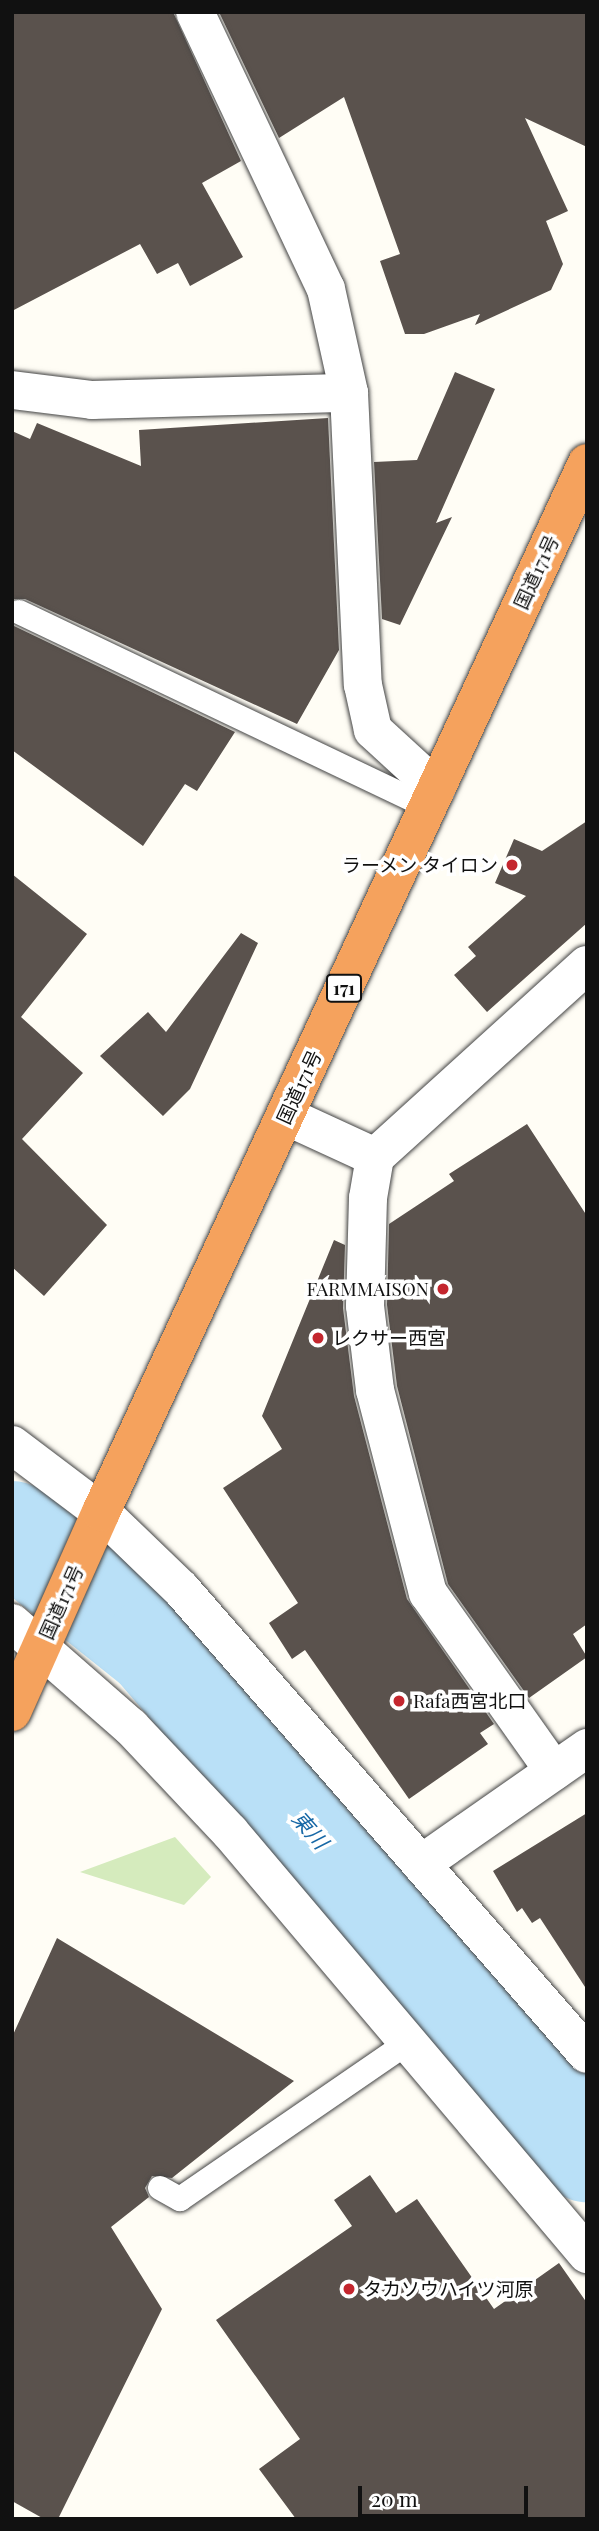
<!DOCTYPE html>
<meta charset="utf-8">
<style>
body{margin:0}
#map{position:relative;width:599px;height:2531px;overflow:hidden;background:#fffdf5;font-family:"Playfair Display","Noto Sans JP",serif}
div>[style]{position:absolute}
.green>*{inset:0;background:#d5ebbd}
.river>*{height:102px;margin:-51px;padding:0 51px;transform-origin:51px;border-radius:51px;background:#b9e0f7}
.building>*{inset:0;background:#5a524d}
.roads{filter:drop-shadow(0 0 2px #444) drop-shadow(0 0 2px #444)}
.lane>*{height:24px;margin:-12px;padding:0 12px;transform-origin:12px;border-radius:12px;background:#fff}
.street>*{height:38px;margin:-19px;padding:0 19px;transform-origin:19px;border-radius:19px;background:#fff}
.highway>*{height:38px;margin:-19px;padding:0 19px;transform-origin:19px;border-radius:19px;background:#f5a25d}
.dots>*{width:19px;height:19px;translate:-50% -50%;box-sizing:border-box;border:4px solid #fff;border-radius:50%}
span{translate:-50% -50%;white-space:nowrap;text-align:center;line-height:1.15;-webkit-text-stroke:7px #fff;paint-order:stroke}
.shield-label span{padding:2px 5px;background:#fff;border:2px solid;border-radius:5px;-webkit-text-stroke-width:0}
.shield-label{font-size:18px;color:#111;font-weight:700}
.street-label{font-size:19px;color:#111}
.poi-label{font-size:19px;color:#111}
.right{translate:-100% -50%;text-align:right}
.left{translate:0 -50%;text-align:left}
.water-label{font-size:21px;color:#1768a6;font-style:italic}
.frame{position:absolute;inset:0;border:14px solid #111;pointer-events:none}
.scale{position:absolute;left:358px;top:2486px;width:170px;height:32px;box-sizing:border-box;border:4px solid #111;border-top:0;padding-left:9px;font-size:21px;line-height:24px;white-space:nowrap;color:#111;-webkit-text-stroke:5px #fff;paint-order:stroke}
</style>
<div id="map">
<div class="green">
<div style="clip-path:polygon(175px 1837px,211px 1877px,184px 1905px,80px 1872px)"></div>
</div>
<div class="river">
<div style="left:12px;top:1532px;width:183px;rotate:38.6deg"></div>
<div style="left:155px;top:1646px;width:665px;rotate:49.45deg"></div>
</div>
<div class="building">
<div style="clip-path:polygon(12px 12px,173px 12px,241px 161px,202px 183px,243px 257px,190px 286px,178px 263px,157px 274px,140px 244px,12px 311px)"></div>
<div style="clip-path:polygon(219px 12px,587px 12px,587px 147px,525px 118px,568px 211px,546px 221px,563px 264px,551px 290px,475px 325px,480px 314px,424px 334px,405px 334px,380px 261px,400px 254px,344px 97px,279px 138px)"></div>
<div style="clip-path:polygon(455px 372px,495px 389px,436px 523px,452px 517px,400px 625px,382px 619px,374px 462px,417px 460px)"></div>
<div style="clip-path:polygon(328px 418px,339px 650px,297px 724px,25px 599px,12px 599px,12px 431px,30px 439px,37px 423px,141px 466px,139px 430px)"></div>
<div style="clip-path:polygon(12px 625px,235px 732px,197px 791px,185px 784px,143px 846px,12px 750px)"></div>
<div style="clip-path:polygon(587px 821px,587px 923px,487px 1012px,454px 975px,476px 956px,468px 947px,526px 896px,495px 883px,514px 839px,542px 851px)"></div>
<div style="clip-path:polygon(12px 874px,87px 934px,21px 1017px,83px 1073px,22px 1139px,107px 1225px,44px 1296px,12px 1267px)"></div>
<div style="clip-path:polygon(241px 933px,258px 943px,190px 1089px,163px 1116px,100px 1056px,148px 1012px,166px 1032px)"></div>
<div style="clip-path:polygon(527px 1124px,587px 1216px,587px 1624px,573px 1634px,587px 1657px,529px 1698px,448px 1584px,397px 1386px,387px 1305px,389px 1224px,454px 1181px,449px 1174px)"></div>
<div style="clip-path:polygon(334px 1240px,345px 1245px,343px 1308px,354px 1396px,407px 1599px,494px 1724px,480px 1733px,488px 1744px,409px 1799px,305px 1650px,292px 1659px,269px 1623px,298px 1603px,223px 1488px,282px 1449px,262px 1416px)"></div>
<div style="clip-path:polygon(587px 1813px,587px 1990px,540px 1918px,532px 1923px,522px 1908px,517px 1912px,493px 1871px)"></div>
<div style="clip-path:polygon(57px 1938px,294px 2081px,172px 2178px,152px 2176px,145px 2188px,149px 2197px,111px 2227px,162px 2309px,58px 2519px,44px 2519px,12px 2501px,12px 2037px)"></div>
<div style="clip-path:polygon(370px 2175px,396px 2213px,417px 2199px,494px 2309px,559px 2263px,587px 2303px,587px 2519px,296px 2519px,259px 2469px,300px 2439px,216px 2320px,352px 2226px,334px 2200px)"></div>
</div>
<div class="roads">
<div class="lane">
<div style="left:19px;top:612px;width:452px;rotate:25.5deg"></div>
<div style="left:160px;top:2188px;width:23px;rotate:29deg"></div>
<div style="left:180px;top:2199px;width:275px;rotate:-34.5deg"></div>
</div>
<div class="street">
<div style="left:195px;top:12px;width:306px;rotate:64.7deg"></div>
<div style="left:326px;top:289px;width:107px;rotate:77.5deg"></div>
<div style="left:349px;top:393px;width:292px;rotate:87.3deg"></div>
<div style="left:363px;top:685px;width:46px;rotate:77.5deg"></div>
<div style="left:373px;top:730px;width:86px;rotate:42.6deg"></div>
<div style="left:12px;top:390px;width:81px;rotate:7.1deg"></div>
<div style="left:92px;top:400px;width:257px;rotate:-1.6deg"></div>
<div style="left:286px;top:1116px;width:98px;rotate:24.7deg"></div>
<div style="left:375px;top:1157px;width:286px;rotate:-42.2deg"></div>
<div style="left:375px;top:1157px;width:42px;rotate:99.7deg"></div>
<div style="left:368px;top:1198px;width:108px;rotate:91.6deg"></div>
<div style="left:365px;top:1306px;width:85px;rotate:83.2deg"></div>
<div style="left:375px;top:1390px;width:210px;rotate:75.4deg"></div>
<div style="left:428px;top:1593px;width:218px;rotate:54.7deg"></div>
<div style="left:12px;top:1445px;width:111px;rotate:37deg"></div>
<div style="left:101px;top:1512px;width:111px;rotate:43.9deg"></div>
<div style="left:181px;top:1589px;width:617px;rotate:48.88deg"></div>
<div style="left:12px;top:1623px;width:158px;rotate:41.2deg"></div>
<div style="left:131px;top:1727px;width:144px;rotate:46.7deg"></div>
<div style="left:230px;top:1832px;width:553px;rotate:49.77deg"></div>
<div style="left:421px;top:1864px;width:203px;rotate:-34.9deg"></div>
</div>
<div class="highway">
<div style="left:12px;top:1712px;width:219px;rotate:-66deg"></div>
<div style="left:101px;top:1512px;width:1156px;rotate:-65.14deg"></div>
</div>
</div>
<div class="dots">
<div style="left:512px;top:865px;background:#c4262e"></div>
<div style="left:443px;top:1289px;background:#c4262e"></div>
<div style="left:318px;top:1338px;background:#c4262e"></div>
<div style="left:399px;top:1701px;background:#c4262e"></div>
<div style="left:349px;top:2289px;background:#c4262e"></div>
</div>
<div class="shield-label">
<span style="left:344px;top:988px">171</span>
</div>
<div class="street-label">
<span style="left:536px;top:572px;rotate:-65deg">国道171号</span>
<span style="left:299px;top:1087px;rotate:-65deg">国道171号</span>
<span style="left:61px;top:1602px;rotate:-66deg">国道171号</span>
</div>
<div class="poi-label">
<span class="right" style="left:498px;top:865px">ラーメン タイロン</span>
<span class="right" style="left:429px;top:1289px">FARMMAISON</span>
<span class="left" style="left:332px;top:1338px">レクサー西宮</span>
<span class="left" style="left:413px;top:1701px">Rafa西宮北口</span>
<span class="left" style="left:363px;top:2289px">タカソウハイツ河原</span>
</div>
<div class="water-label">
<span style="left:311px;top:1829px;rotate:49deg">東川</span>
</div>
<div class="frame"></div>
<div class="scale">20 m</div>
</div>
